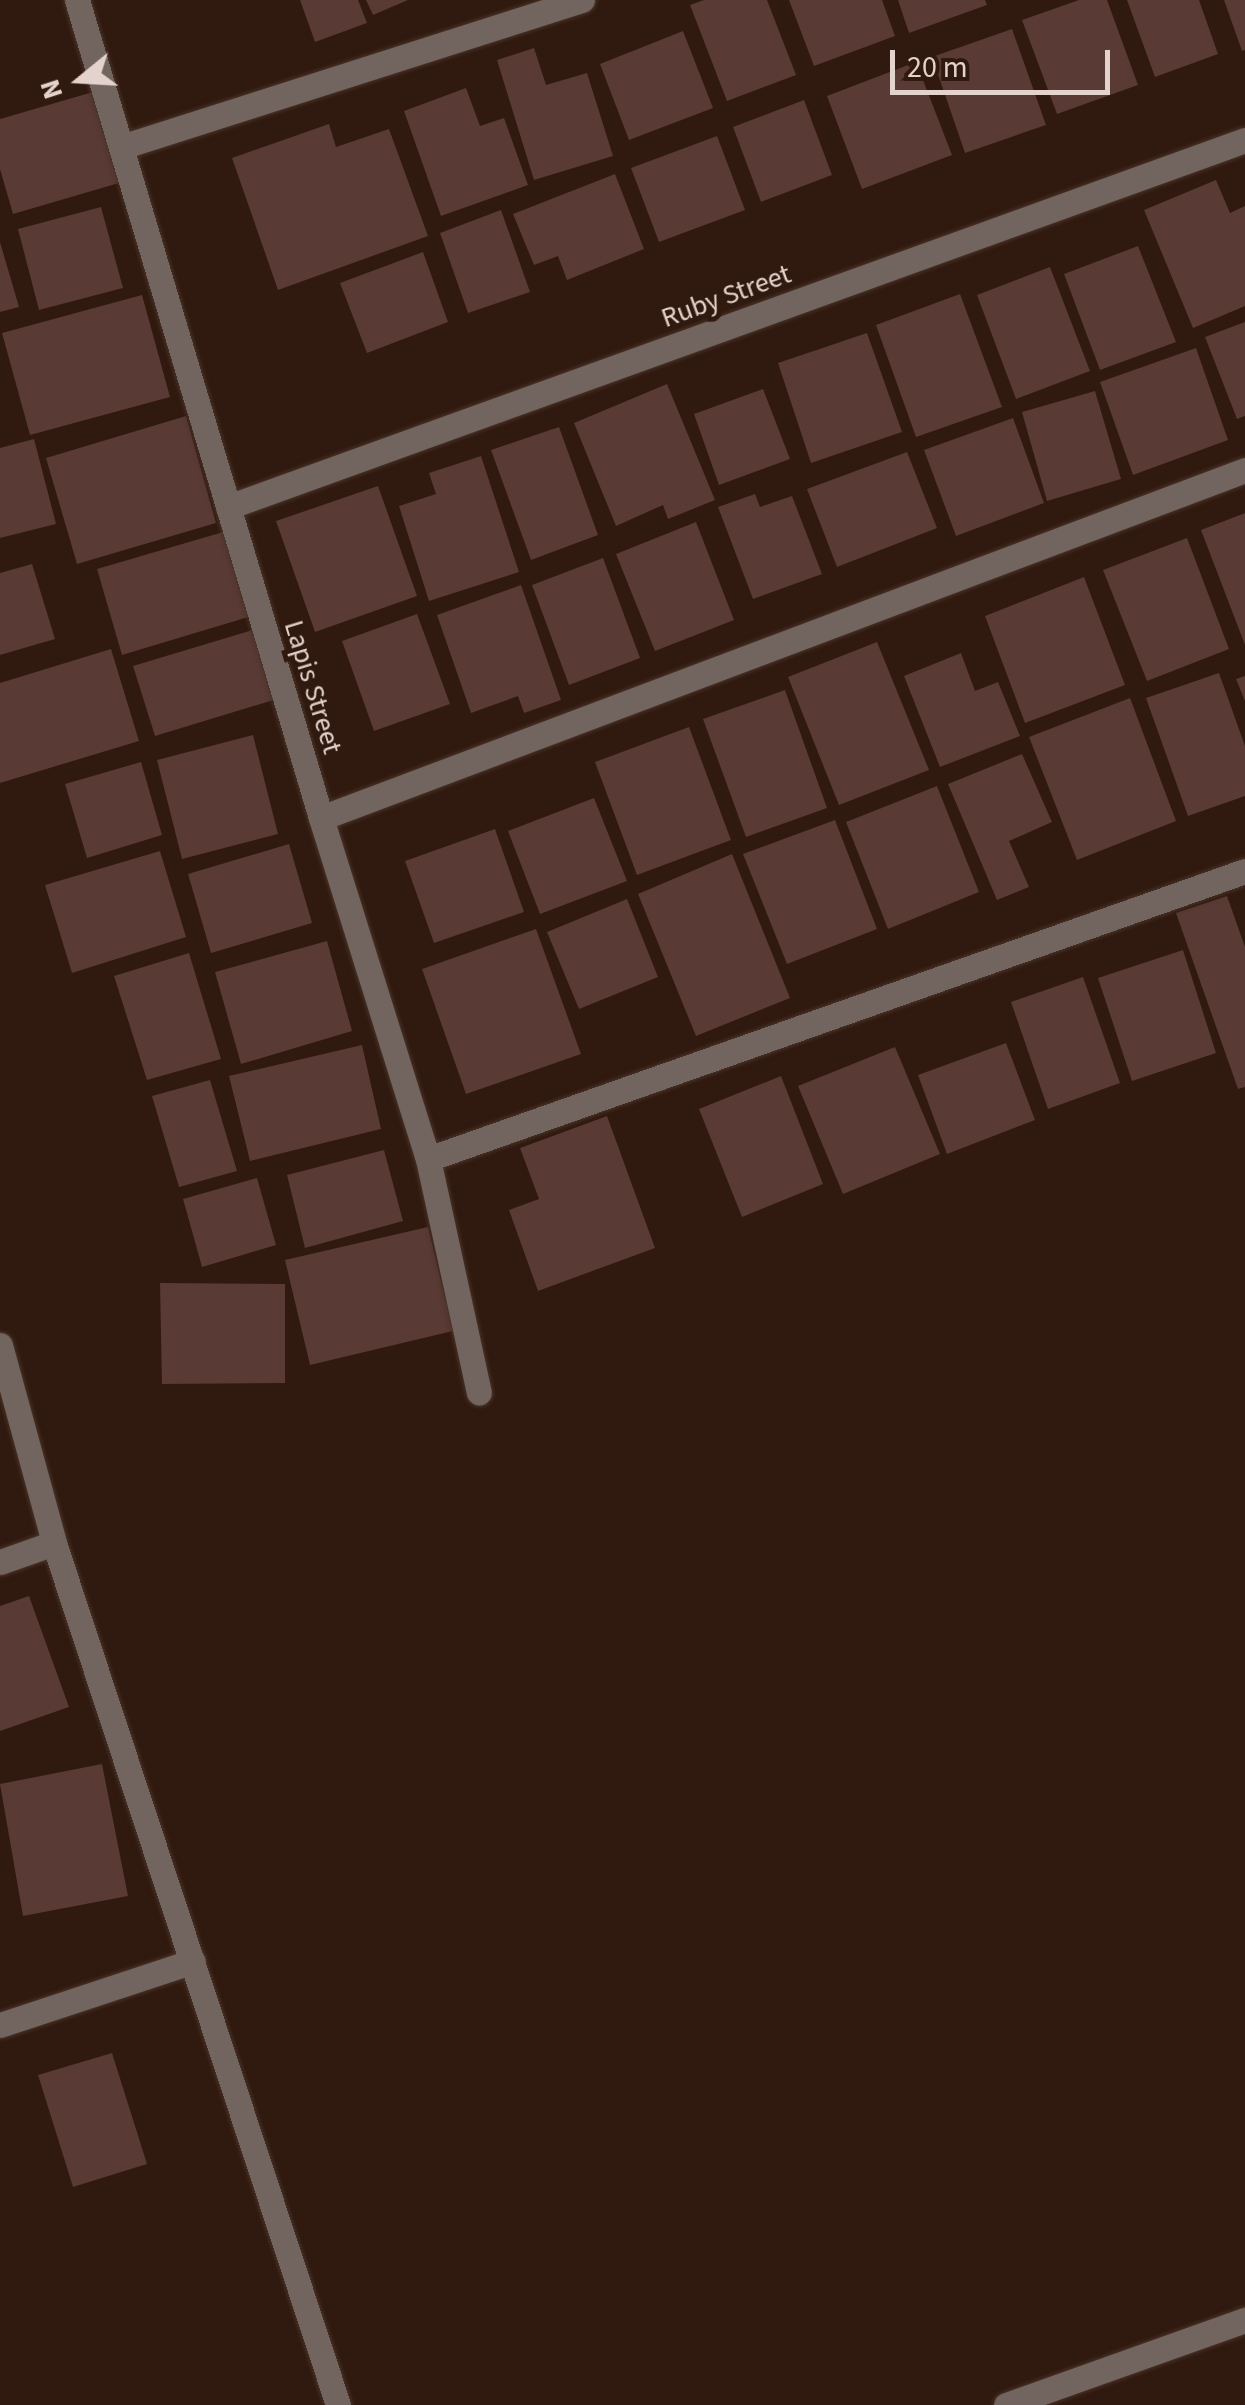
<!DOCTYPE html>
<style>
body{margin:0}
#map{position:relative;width:1245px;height:2405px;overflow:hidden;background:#30190e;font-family:"Source Sans 3",sans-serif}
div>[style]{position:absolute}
.building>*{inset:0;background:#593a34}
.roads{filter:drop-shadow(0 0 2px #493329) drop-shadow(0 0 2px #493329)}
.minor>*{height:25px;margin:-12.5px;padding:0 12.5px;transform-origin:12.5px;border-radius:12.5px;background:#72645e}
span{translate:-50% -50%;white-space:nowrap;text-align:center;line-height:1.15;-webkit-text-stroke:10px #30190e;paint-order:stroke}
.street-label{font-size:28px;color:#e4d3cc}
.north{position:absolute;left:30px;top:30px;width:100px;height:100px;-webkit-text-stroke:8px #30190e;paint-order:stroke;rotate:252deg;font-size:28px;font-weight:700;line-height:40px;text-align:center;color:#e4d3cc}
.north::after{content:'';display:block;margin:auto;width:35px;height:45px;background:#e4d3cc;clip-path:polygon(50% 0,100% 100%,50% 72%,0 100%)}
.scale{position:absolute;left:890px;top:50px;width:220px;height:45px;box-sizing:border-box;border:5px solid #e4d3cc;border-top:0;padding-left:12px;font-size:30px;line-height:35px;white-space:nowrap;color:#e4d3cc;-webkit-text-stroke:8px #30190e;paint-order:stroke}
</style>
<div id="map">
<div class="building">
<div style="clip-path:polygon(300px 0,358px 0,367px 23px,315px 42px)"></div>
<div style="clip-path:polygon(366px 0,408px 0,373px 15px)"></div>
<div style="clip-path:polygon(704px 0,767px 0,796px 75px,727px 101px,690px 5px)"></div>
<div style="clip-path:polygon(789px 0,882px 0,895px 36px,814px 66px)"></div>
<div style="clip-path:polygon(898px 0,985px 0,987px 5px,909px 33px)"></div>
<div style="clip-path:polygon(1079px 0,1107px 0,1138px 85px,1057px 114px,1022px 20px)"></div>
<div style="clip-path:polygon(1127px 0,1199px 0,1218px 54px,1155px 77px)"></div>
<div style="clip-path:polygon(1224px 0,1245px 0,1245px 50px,1242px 51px)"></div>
<div style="clip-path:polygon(1012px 29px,1046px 125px,965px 153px,932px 57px)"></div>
<div style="clip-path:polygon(683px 31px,713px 108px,629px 140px,600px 64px)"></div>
<div style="clip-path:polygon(534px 48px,546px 85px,587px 73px,613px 156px,534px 180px,497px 60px)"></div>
<div style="clip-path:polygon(916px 62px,952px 155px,862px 189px,827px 96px)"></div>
<div style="clip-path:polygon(466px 88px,480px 126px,504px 118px,528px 185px,441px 216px,404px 111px)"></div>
<div style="clip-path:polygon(93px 92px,119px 183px,13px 214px,0 169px,0 119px)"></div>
<div style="clip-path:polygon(804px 100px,832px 175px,761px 202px,733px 127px)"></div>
<div style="clip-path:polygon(329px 124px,336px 147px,389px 129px,428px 236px,278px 290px,232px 158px)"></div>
<div style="clip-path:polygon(717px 136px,745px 210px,659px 242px,631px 168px)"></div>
<div style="clip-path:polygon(615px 174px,644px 249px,567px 280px,558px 256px,534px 265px,513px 214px)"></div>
<div style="clip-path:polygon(1216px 180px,1230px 213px,1245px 206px,1245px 306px,1193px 328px,1144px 210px)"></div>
<div style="clip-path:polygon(101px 207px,123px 288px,39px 310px,18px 229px)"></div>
<div style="clip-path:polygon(501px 210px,530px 292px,468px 313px,440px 233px)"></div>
<div style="clip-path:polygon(0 242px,19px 307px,0 312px)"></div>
<div style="clip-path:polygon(1138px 246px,1176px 342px,1100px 370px,1064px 274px)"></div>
<div style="clip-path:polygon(423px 252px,448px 322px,367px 353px,340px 283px)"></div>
<div style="clip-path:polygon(1050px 267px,1090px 371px,1016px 399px,977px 295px)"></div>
<div style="clip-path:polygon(960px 294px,1002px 407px,916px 437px,876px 325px)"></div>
<div style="clip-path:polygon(142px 295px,170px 397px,30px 435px,2px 333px)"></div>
<div style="clip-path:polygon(1245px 322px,1245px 416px,1237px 419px,1205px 337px)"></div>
<div style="clip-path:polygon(867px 333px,902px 432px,811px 463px,778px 363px)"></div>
<div style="clip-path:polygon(1196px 348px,1228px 440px,1133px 475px,1100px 382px)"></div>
<div style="clip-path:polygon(667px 384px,715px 500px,668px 519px,663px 505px,616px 526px,574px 423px)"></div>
<div style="clip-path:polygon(763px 389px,790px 459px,719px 485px,694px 414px)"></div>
<div style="clip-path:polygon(1095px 391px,1121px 479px,1047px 501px,1022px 412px)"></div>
<div style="clip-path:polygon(186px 416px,216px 523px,77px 564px,46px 458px)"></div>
<div style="clip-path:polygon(1013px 418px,1044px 503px,956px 536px,924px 450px)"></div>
<div style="clip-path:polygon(559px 427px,598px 535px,531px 560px,491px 450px)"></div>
<div style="clip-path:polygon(34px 439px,56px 524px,0 538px,0 448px)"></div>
<div style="clip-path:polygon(907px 452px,937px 528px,837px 567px,807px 489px)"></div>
<div style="clip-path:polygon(481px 456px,519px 572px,429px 601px,399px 506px,436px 494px,429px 473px)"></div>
<div style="clip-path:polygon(378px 486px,417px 596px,315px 632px,276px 521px)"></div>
<div style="clip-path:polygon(755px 494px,760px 507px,792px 496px,822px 574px,753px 599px,718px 507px)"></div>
<div style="clip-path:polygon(1245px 513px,1245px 645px,1201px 530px)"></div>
<div style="clip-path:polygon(696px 522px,734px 620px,655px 651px,616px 554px)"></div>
<div style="clip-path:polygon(230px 530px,255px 615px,122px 655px,97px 569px)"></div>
<div style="clip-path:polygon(1187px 538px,1229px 649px,1147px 681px,1103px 570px)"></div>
<div style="clip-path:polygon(603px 558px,640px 658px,569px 685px,532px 585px)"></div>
<div style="clip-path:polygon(32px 564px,55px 639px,0 655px,0 573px)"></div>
<div style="clip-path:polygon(1084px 577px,1125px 685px,1025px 723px,985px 616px)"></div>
<div style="clip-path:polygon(521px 585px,561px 700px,524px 713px,518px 696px,471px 713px,437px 615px)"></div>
<div style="clip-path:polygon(417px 614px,450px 704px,374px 731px,342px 641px)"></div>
<div style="clip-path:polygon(256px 629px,277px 699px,155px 736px,133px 666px)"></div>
<div style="clip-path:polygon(877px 642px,929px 770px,839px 805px,788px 677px)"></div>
<div style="clip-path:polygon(111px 649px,139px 741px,0 783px,0 683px)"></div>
<div style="clip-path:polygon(961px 653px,975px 691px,998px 682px,1020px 736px,940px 767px,904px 676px)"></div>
<div style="clip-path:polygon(1219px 673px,1245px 746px,1245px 796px,1188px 816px,1146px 698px)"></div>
<div style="clip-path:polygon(1245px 676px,1245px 701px,1236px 679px)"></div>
<div style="clip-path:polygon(785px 690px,827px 808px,746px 837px,703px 719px)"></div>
<div style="clip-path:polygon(1130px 698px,1176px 821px,1077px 860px,1029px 737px)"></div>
<div style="clip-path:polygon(689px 727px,731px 840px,637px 875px,595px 762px)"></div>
<div style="clip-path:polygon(253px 735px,278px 834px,182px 859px,157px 760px)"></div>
<div style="clip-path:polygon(1022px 754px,1052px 822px,1009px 841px,1029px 887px,997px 900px,948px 784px)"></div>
<div style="clip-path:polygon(141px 762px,162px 835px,87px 858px,65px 784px)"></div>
<div style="clip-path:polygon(937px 786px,979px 892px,888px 929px,846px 822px)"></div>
<div style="clip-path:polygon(594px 798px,627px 881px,540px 914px,508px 831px)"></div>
<div style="clip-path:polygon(835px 820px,877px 929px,787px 964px,743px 854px)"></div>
<div style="clip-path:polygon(495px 829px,524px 912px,434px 943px,405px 861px)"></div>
<div style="clip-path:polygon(289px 844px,312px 923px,211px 953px,188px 874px)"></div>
<div style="clip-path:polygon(160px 851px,186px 937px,72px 973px,45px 885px)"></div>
<div style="clip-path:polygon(732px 854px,790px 998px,696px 1036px,638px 894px)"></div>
<div style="clip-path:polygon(1227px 896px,1245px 947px,1245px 1087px,1238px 1089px,1176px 913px)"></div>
<div style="clip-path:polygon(627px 899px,658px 977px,579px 1009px,547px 932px)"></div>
<div style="clip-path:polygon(536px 929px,581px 1054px,466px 1094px,422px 969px)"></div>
<div style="clip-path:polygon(327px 941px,352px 1031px,241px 1064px,215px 972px)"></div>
<div style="clip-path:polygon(1183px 950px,1216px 1053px,1132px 1081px,1098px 978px)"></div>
<div style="clip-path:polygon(189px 953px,221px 1059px,147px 1080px,114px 976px)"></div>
<div style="clip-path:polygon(1083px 977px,1120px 1083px,1048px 1109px,1011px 1002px)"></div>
<div style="clip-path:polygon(1006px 1043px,1035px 1120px,947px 1154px,918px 1075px)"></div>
<div style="clip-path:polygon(362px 1045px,381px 1129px,250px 1161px,229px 1076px)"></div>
<div style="clip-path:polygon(895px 1047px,940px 1154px,843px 1194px,798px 1086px)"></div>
<div style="clip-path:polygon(781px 1076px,823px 1184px,742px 1217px,699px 1109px)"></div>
<div style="clip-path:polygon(210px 1080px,237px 1171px,179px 1187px,152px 1096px)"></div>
<div style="clip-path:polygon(607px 1116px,655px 1248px,538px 1291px,509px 1210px,539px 1199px,520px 1148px)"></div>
<div style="clip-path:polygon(384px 1150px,403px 1221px,305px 1248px,287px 1175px)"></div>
<div style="clip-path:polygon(257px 1178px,276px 1245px,202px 1267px,183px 1199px)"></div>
<div style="clip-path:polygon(428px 1227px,453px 1331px,310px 1365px,285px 1260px)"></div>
<div style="clip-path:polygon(160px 1283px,285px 1284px,285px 1383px,162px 1384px)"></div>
<div style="clip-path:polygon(29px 1596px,69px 1707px,0 1731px,0 1606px)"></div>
<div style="clip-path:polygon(102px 1764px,128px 1896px,23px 1916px,0 1784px)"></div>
<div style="clip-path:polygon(112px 2053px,147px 2164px,73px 2187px,38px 2075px)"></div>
</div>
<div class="roads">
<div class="minor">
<div style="left:77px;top:0;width:854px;rotate:73.39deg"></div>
<div style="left:321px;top:818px;width:357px;rotate:72.6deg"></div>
<div style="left:428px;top:1159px;width:239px;rotate:77.7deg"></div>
<div style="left:121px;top:147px;width:484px;rotate:-17.7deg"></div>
<div style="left:228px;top:507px;width:1081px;rotate:-19.84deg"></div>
<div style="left:321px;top:818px;width:987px;rotate:-20.64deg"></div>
<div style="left:428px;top:1159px;width:866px;rotate:-19.42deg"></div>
<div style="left:0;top:1345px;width:205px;rotate:74.7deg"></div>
<div style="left:54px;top:1543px;width:908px;rotate:71.76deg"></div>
<div style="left:0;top:1562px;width:57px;rotate:-19.4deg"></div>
<div style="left:0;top:2025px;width:203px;rotate:-18.3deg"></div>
<div style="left:1006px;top:2405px;width:254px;rotate:-19.6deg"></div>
</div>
</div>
<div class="street-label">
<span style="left:726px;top:296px;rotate:-20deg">Ruby Street</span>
<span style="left:313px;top:687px;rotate:73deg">Lapis Street</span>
</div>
<div class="north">N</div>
<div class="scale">20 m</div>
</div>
